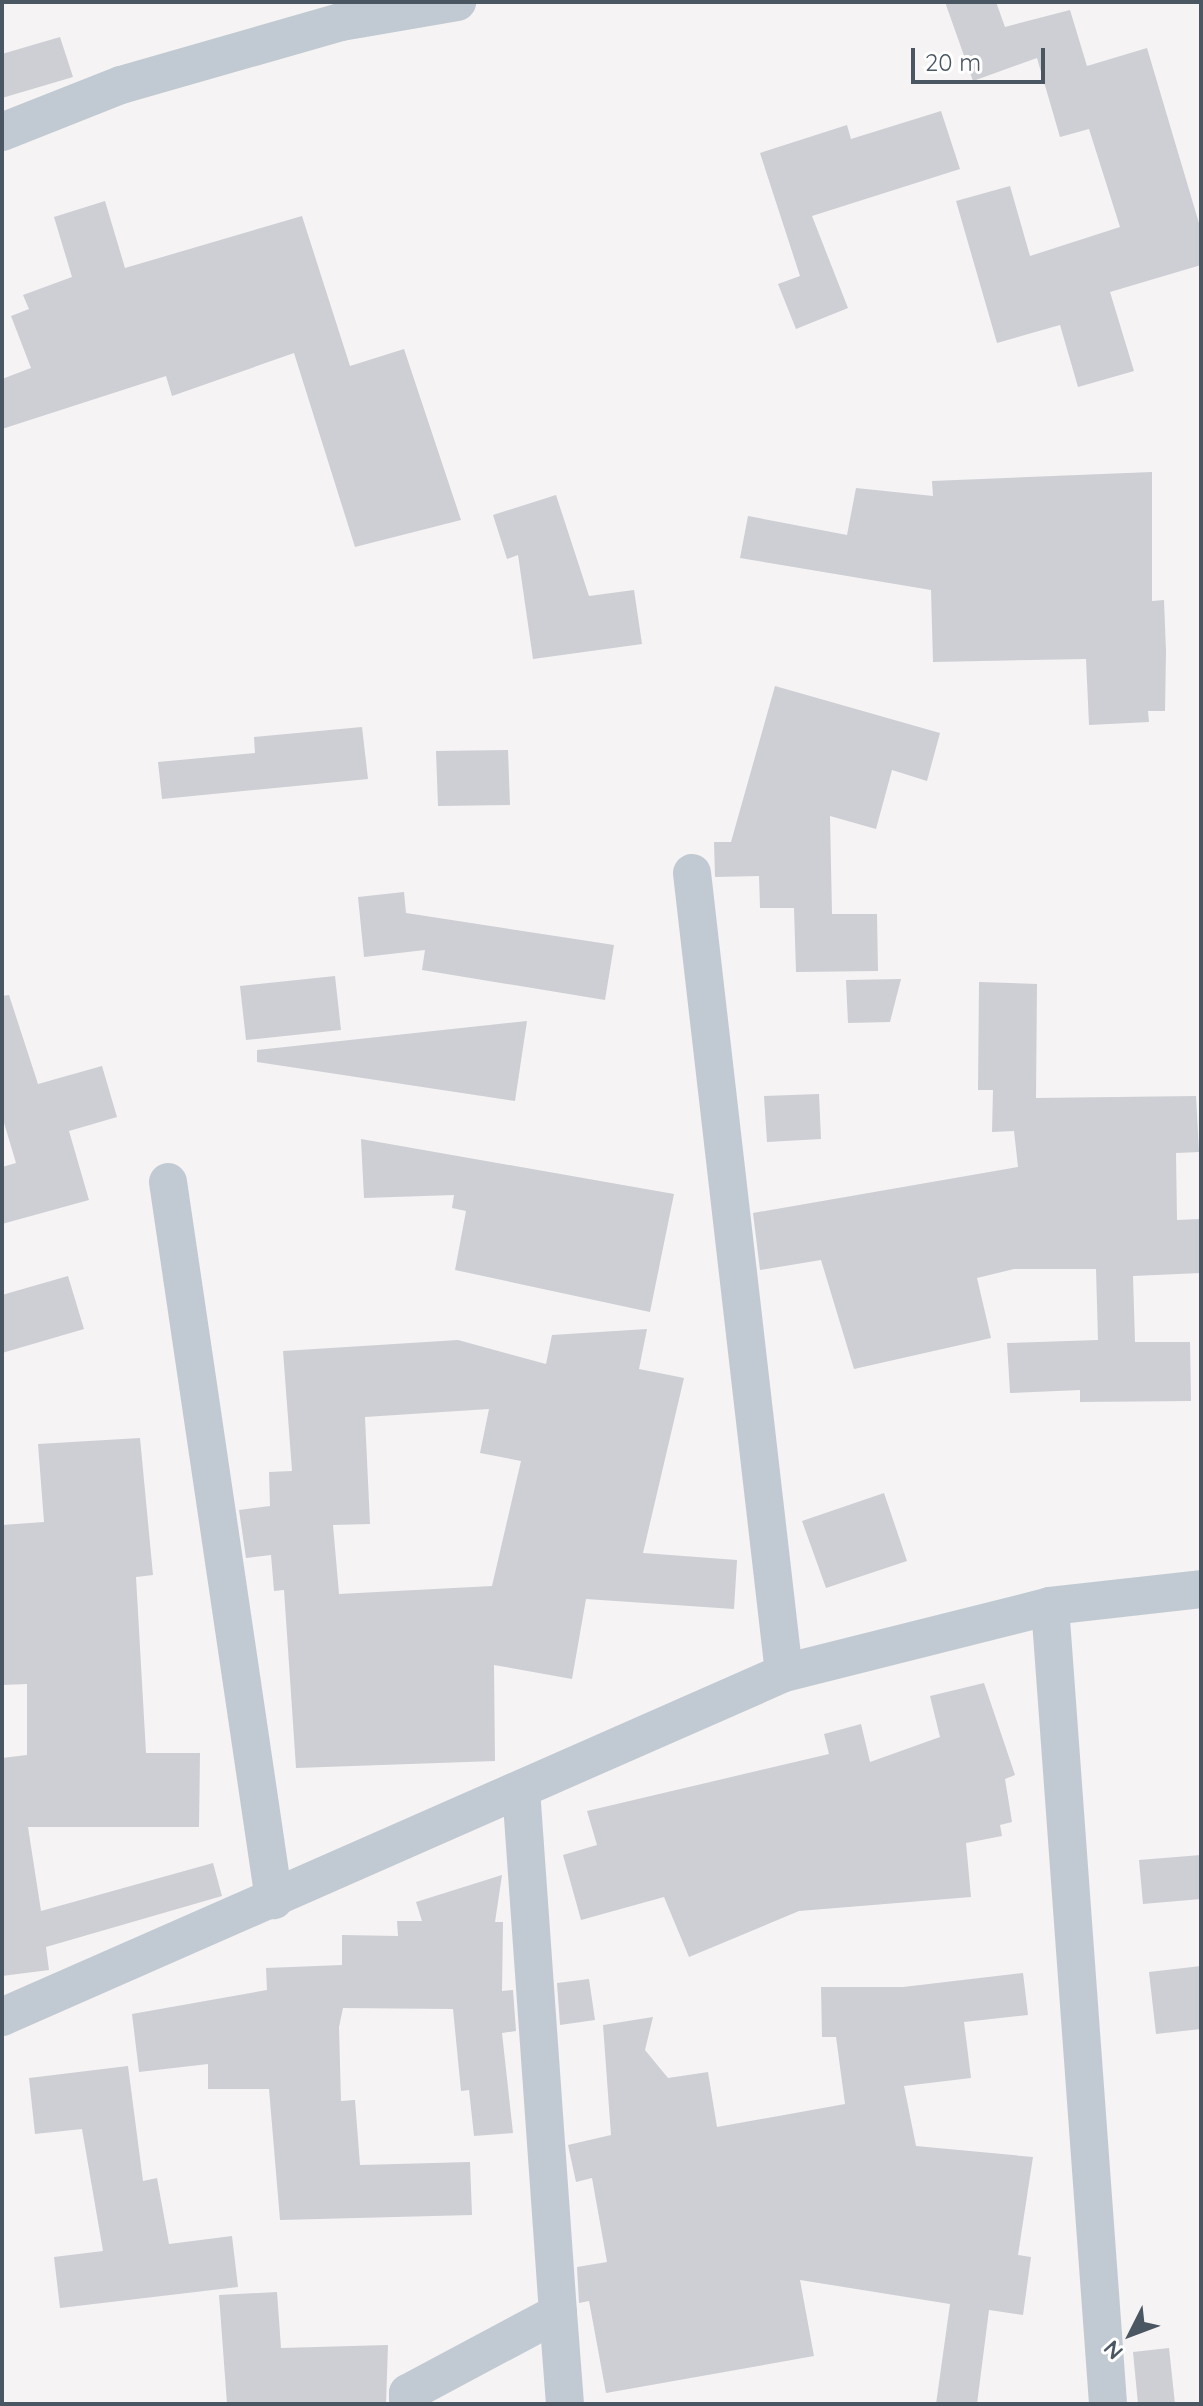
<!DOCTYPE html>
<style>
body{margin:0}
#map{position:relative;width:1203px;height:2406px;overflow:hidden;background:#f5f3f3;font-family:Quicksand,sans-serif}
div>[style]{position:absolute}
.building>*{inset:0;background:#cdcfd5}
.minor>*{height:38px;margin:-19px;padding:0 19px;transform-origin:19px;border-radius:19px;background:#c1cad2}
span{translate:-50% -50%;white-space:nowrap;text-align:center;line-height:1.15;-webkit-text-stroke:6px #fff;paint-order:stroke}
.frame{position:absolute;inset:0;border:4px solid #4a5661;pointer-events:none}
.north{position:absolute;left:1091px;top:2294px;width:80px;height:80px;-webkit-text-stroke:6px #fff;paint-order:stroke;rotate:228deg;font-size:22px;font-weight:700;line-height:32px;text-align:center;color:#4a5661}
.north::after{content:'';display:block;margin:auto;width:28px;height:36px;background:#4a5661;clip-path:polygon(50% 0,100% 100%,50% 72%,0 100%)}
.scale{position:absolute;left:911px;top:48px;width:134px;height:36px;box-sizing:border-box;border:4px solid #4a5661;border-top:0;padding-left:10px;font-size:24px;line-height:28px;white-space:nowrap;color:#4a5661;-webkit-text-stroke:6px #fff;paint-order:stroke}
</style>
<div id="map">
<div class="building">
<div style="clip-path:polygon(945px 2px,996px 2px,1005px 27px,1070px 10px,1087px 66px,1147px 48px,1201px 230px,1201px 265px,1110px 292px,1134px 371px,1078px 387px,1060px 325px,997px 343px,956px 201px,1010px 186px,1030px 256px,1120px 227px,1089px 129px,1060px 137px,1037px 58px,973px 81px)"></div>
<div style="clip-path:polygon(60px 37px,73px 77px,2px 98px,2px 54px)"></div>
<div style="clip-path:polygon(941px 111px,960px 169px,812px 216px,848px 308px,796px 329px,778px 284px,800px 276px,760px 153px,847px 125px,851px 139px)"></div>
<div style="clip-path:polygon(105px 201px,125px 268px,302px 216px,350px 366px,404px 349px,461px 520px,355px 547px,294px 353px,172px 396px,166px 376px,2px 429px,2px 379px,31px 368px,11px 316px,29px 309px,23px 295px,72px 277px,54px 217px)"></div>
<div style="clip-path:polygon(1152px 472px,1152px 601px,1164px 600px,1166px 651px,1165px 711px,1148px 711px,1149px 722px,1089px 725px,1086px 659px,933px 662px,931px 590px,740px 558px,748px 516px,847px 535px,856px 488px,933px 496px,932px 481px)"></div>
<div style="clip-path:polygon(556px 495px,589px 596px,634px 590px,642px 644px,533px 659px,518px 555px,507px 559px,493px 515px)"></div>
<div style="clip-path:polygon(775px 686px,940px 733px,927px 781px,892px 770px,876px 829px,830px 816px,832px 914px,877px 914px,878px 971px,796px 972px,794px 908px,760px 908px,759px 876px,715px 877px,714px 842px,731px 842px)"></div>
<div style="clip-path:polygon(362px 727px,368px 779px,162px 799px,158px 762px,255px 753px,254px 737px)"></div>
<div style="clip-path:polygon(508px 750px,510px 805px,438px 806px,436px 751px)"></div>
<div style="clip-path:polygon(404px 892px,406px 913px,614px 945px,605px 1000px,422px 970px,425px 950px,364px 957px,358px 897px)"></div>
<div style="clip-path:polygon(335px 976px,341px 1030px,246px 1040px,240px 986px)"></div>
<div style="clip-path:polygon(901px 979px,890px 1022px,848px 1023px,846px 980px)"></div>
<div style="clip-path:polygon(979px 982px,1037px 984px,1036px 1098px,1196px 1096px,1199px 1152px,1176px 1153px,1177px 1220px,1201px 1219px,1201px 1273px,1133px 1276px,1135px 1342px,1190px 1342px,1191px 1401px,1080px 1402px,1080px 1390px,1010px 1393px,1007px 1343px,1098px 1340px,1096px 1269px,1014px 1269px,977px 1278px,991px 1338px,854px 1369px,821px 1260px,760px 1270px,753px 1213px,1018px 1167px,1014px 1131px,992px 1132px,993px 1090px,978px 1090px)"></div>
<div style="clip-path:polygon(9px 995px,38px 1084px,102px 1066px,117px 1117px,69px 1131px,89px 1200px,2px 1224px,2px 1167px,16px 1163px,2px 1116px,2px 996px)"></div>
<div style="clip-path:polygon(527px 1021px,515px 1101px,257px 1062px,257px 1050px)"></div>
<div style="clip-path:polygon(819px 1094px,821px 1139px,767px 1142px,764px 1096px)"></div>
<div style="clip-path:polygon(361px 1139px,674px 1194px,650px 1312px,455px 1270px,466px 1211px,452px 1208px,454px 1195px,364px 1198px)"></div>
<div style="clip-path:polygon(68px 1276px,84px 1329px,2px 1353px,2px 1295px)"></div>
<div style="clip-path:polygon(evenodd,647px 1329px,639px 1369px,684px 1378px,643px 1553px,737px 1560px,734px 1609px,586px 1599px,572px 1679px,494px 1665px,495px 1761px,296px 1768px,284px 1590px,274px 1591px,271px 1555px,246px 1558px,239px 1510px,270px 1506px,269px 1472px,292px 1471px,283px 1351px,458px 1340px,546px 1364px,552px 1335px,647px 1329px,489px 1409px,480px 1453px,521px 1461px,492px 1586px,339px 1594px,333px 1525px,370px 1524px,365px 1417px,489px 1409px)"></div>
<div style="clip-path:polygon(140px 1438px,153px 1575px,136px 1577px,146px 1753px,200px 1753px,199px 1827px,28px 1827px,41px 1911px,213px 1863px,222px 1896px,46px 1947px,49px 1970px,2px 1976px,2px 1758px,27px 1755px,27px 1684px,2px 1685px,2px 1525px,44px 1522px,38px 1444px)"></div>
<div style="clip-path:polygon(884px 1493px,907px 1561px,826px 1588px,802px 1521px)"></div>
<div style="clip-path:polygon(984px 1683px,1015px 1775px,1005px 1779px,1012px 1822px,1000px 1825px,1002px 1836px,966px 1843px,971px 1897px,799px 1911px,689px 1957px,664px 1897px,581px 1920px,563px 1855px,597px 1845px,587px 1811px,829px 1754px,824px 1734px,861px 1724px,870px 1762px,940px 1737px,930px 1696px)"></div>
<div style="clip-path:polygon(1201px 1855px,1201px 1899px,1143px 1904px,1139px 1860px)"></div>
<div style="clip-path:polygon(502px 1875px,495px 1922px,503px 1922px,502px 1991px,513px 1990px,516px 2031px,502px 2033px,513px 2133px,474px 2136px,469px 2090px,461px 2091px,453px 2009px,343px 2008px,339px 2027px,341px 2101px,355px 2100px,360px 2165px,470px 2162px,472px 2215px,280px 2220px,269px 2089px,208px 2089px,208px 2064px,139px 2072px,132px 2014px,267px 1990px,266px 1968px,342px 1965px,342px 1935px,398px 1936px,397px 1921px,422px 1921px,416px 1902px)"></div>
<div style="clip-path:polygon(1201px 1966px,1201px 2029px,1156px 2034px,1149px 1972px)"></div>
<div style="clip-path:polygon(1023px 1973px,1028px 2015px,964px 2022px,971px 2078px,904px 2086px,916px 2146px,1033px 2157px,1018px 2255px,1031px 2257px,1023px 2315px,989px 2310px,977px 2404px,936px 2404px,950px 2304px,800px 2280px,814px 2356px,606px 2393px,589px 2301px,579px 2303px,577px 2267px,607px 2262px,592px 2178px,576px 2182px,568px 2145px,611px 2135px,603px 2025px,653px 2017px,645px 2050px,668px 2078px,708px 2072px,717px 2127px,845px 2104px,836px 2037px,822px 2037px,821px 1987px,903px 1987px)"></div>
<div style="clip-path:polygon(589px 1979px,595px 2020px,560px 2025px,557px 1983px)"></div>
<div style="clip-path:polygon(128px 2066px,143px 2181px,157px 2178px,169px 2244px,232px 2236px,238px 2287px,60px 2308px,54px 2257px,103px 2251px,82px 2129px,35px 2134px,29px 2078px)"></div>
<div style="clip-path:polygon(277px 2292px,281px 2348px,388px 2345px,386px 2404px,227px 2404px,219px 2295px)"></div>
<div style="clip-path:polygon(1169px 2348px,1175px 2404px,1138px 2404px,1133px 2352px)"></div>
</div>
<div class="minor">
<div style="left:2px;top:132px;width:128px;rotate:-21.6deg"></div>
<div style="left:121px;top:85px;width:229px;rotate:-16deg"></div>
<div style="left:341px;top:22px;width:118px;rotate:-9.8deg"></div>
<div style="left:692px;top:873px;width:805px;rotate:83.44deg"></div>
<div style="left:168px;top:1182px;width:726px;rotate:81.6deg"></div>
<div style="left:1050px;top:1606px;width:800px;rotate:85.84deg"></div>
<div style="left:2px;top:2017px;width:854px;rotate:-23.74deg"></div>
<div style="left:784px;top:1673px;width:274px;rotate:-14.1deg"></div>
<div style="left:1050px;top:1606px;width:152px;rotate:-6.4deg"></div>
<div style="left:558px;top:2313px;width:91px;rotate:85.6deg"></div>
<div style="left:408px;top:2404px;width:11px;rotate:-90deg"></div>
<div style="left:408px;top:2393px;width:170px;rotate:-28.1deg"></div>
<div style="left:558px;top:2313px;width:525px;rotate:-94.04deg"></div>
</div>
<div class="frame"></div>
<div class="north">N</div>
<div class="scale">20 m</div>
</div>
